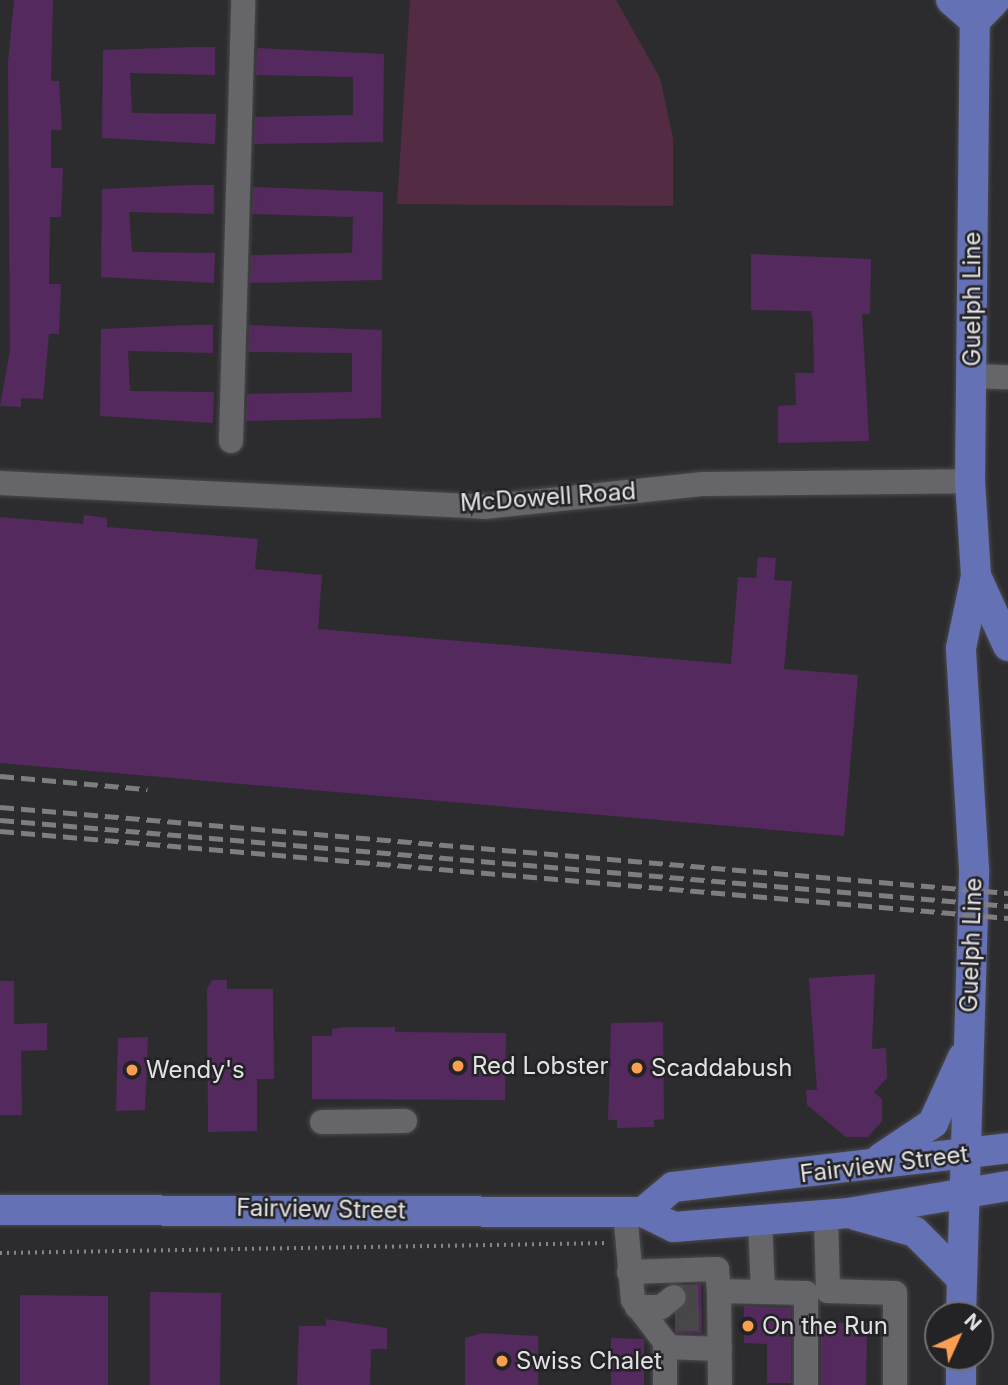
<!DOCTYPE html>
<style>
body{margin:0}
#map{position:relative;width:1008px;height:1385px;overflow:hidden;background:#2c2c2f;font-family:Inter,sans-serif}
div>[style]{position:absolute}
.green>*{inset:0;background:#532c43}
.building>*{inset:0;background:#54295d}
.minor-tunnel>*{height:24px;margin-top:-12px;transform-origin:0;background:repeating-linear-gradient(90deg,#47474a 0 24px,transparent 0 36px)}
.path>*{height:3.5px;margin-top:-1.75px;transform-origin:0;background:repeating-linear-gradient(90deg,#858587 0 2px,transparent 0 7px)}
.roads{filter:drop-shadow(0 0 2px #4a4a4c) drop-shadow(0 0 2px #4a4a4c)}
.minor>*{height:24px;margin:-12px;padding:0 12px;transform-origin:12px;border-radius:12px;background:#666569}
.major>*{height:30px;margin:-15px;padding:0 15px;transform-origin:15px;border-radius:15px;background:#6472b5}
.rail>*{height:5px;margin-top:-2.5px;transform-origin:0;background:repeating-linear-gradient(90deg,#7e7e81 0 14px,transparent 0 21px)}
.dots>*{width:19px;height:19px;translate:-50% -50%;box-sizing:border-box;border:4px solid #232225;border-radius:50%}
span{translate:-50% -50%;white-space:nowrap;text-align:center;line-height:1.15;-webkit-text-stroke:5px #232225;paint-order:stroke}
.street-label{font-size:24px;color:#e2e2e4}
.poi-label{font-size:24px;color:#e2e2e4}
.left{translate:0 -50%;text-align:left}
.north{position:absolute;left:924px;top:1301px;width:70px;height:70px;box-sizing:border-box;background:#232225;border:2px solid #6f6f71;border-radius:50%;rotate:45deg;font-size:19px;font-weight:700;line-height:28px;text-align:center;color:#e2e2e4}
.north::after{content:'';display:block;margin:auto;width:24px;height:32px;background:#fb9e50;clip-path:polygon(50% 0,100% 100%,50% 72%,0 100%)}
</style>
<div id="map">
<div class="green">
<div style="clip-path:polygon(410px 0,616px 0,660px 78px,673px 138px,673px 206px,397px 204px)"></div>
</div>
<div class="building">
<div style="clip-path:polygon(14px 0,53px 0,51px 81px,59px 81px,62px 130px,51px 130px,51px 168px,63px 168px,61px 217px,50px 217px,49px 284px,61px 284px,59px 334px,49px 334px,43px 399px,21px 398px,21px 407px,0 406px,10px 350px,8px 62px)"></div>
<div style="clip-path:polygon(193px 47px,215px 47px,215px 75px,130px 73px,132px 113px,216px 114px,215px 144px,102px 138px,103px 50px)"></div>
<div style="clip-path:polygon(257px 48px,384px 54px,383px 142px,254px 144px,255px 117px,353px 115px,353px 77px,256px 75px)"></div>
<div style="clip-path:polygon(192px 185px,214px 185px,214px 214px,129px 212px,132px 252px,215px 253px,214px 283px,101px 277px,102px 189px)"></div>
<div style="clip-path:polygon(253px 187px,383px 192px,382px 280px,250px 283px,251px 255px,352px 253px,353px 217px,252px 214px)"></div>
<div style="clip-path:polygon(751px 254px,871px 259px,870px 314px,862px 314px,869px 441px,778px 443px,778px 406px,796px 405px,795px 373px,814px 373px,813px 321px,811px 311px,751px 310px)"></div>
<div style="clip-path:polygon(191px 325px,213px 325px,213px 353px,128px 351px,130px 391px,214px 392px,213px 423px,100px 416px,101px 329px)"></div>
<div style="clip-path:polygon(249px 325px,382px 330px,381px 418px,246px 421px,247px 394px,352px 392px,352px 353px,248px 352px)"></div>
<div style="clip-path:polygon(84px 515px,107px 518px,107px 527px,258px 539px,255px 569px,322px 575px,318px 629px,731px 664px,738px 577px,756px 578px,758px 557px,776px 558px,774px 580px,792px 581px,784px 669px,858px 675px,844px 836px,0 763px,0 517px,83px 524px)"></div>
<div style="clip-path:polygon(875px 974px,872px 1049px,886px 1048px,887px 1078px,874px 1092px,882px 1099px,882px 1121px,868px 1137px,846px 1137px,807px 1105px,806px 1090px,817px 1090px,809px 978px)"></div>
<div style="clip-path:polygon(212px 980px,227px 980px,227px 989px,273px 989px,274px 1079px,257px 1079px,257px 1131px,208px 1132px,207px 989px)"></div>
<div style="clip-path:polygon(0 981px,14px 981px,14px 1024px,47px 1023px,47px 1050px,21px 1051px,22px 1115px,0 1115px)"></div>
<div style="clip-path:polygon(663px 1022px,664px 1119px,654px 1120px,654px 1127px,617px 1128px,617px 1120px,608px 1120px,611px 1023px)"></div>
<div style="clip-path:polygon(395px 1027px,395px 1032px,506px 1033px,505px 1100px,312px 1099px,312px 1036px,332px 1036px,332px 1029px,344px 1027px)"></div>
<div style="clip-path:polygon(148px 1037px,145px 1110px,116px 1111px,118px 1038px)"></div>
<div style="clip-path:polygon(701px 1284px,702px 1333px,676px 1333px,675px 1315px,689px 1296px,682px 1285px)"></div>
<div style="clip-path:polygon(150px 1292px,221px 1293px,220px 1385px,150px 1385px)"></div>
<div style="clip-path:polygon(20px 1295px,108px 1296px,108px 1385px,20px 1385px)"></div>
<div style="clip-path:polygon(744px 1306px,791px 1308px,791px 1383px,767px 1383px,767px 1344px,744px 1343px)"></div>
<div style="clip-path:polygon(326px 1319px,387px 1328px,387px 1349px,371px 1349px,370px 1385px,297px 1385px,299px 1326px,326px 1326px)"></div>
<div style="clip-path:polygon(821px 1323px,867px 1323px,866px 1385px,821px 1385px)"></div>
<div style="clip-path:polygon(482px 1333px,538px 1336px,538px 1385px,465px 1385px,465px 1338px)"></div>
<div style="clip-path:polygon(611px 1338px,644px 1339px,644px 1385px,611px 1385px)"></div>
</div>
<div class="minor-tunnel">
<div style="left:674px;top:1297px;width:27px"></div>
<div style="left:675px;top:1319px;width:26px"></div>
</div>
<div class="path">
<div style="left:0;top:1253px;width:607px;rotate:-0.94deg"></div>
</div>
<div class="roads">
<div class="minor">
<div style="left:972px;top:376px;width:36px;rotate:2deg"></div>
<div style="left:231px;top:441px;width:441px;rotate:-88.4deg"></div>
<div style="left:0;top:483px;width:485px;rotate:2.8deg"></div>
<div style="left:484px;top:507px;width:221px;rotate:-6deg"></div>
<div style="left:704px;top:484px;width:266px;rotate:-0.6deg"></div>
<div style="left:322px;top:1122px;width:83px;rotate:-0.7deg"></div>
<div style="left:625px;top:1212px;width:88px;rotate:84.8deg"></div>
<div style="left:633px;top:1300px;width:53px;rotate:52.7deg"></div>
<div style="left:665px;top:1342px;width:43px;rotate:90deg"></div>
<div style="left:826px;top:1215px;width:76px;rotate:88.5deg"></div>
<div style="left:828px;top:1291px;width:67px;rotate:1.7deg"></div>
<div style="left:895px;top:1293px;width:92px;rotate:90deg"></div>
<div style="left:760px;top:1220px;width:72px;rotate:87.6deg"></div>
<div style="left:629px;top:1272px;width:88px;rotate:-2deg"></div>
<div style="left:717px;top:1269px;width:22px;rotate:85deg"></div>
<div style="left:637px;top:1307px;width:24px"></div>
<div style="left:661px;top:1307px;width:16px;rotate:-38deg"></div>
<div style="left:665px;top:1347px;width:55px;rotate:2.1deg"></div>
<div style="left:720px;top:1385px;width:94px;rotate:-90.6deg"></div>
<div style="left:719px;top:1291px;width:87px;rotate:1.3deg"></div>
<div style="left:806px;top:1293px;width:92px;rotate:90deg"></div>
</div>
<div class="major">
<div style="left:951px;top:0;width:32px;rotate:41deg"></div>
<div style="left:976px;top:576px;width:77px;rotate:65.4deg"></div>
<div style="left:881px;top:1158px;width:63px;rotate:-33.9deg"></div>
<div style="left:933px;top:1123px;width:72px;rotate:-65.6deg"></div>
<div style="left:0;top:1210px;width:643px;rotate:0.18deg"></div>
<div style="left:643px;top:1212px;width:34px;rotate:26deg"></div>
<div style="left:674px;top:1227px;width:175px;rotate:-4.6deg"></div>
<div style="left:848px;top:1213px;width:162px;rotate:-9.6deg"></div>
<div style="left:643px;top:1212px;width:39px;rotate:-40deg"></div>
<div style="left:673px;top:1187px;width:337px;rotate:-6.6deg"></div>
<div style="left:855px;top:1215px;width:62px;rotate:15.8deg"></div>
<div style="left:915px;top:1232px;width:65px;rotate:45deg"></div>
<div style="left:961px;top:1315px;width:446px;rotate:-88.3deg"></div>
<div style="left:974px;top:869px;width:221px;rotate:-93.4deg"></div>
<div style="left:961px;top:648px;width:74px;rotate:-78.2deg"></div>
<div style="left:976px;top:576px;width:95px;rotate:-93.6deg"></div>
<div style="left:970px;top:481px;width:460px;rotate:-89.4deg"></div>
<div style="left:975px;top:21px;width:29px;rotate:-46deg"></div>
<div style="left:961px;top:1385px;width:28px;rotate:-90deg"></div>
</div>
</div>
<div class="rail">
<div style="left:0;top:776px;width:148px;rotate:5.1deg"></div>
<div style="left:0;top:807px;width:1012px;rotate:4.88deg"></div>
<div style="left:0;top:820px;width:1012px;rotate:4.88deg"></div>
<div style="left:0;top:831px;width:1012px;rotate:4.93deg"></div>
</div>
<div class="dots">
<div style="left:458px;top:1066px;background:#fb9e50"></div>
<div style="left:637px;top:1068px;background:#fb9e50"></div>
<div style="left:132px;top:1070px;background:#fb9e50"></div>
<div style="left:748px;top:1326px;background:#fb9e50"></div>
<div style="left:502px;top:1361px;background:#fb9e50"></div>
</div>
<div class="street-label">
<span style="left:972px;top:299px;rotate:-90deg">Guelph Line</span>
<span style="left:548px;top:497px;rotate:-4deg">McDowell Road</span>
<span style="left:971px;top:945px;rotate:-88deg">Guelph Line</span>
<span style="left:884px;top:1164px;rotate:-7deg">Fairview Street</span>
<span style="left:321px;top:1209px;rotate:1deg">Fairview Street</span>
</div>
<div class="poi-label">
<span class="left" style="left:472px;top:1066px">Red Lobster</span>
<span class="left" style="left:651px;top:1068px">Scaddabush</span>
<span class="left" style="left:146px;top:1070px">Wendy's</span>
<span class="left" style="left:762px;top:1326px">On the Run</span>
<span class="left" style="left:516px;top:1361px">Swiss Chalet</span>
</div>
<div class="north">N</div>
</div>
